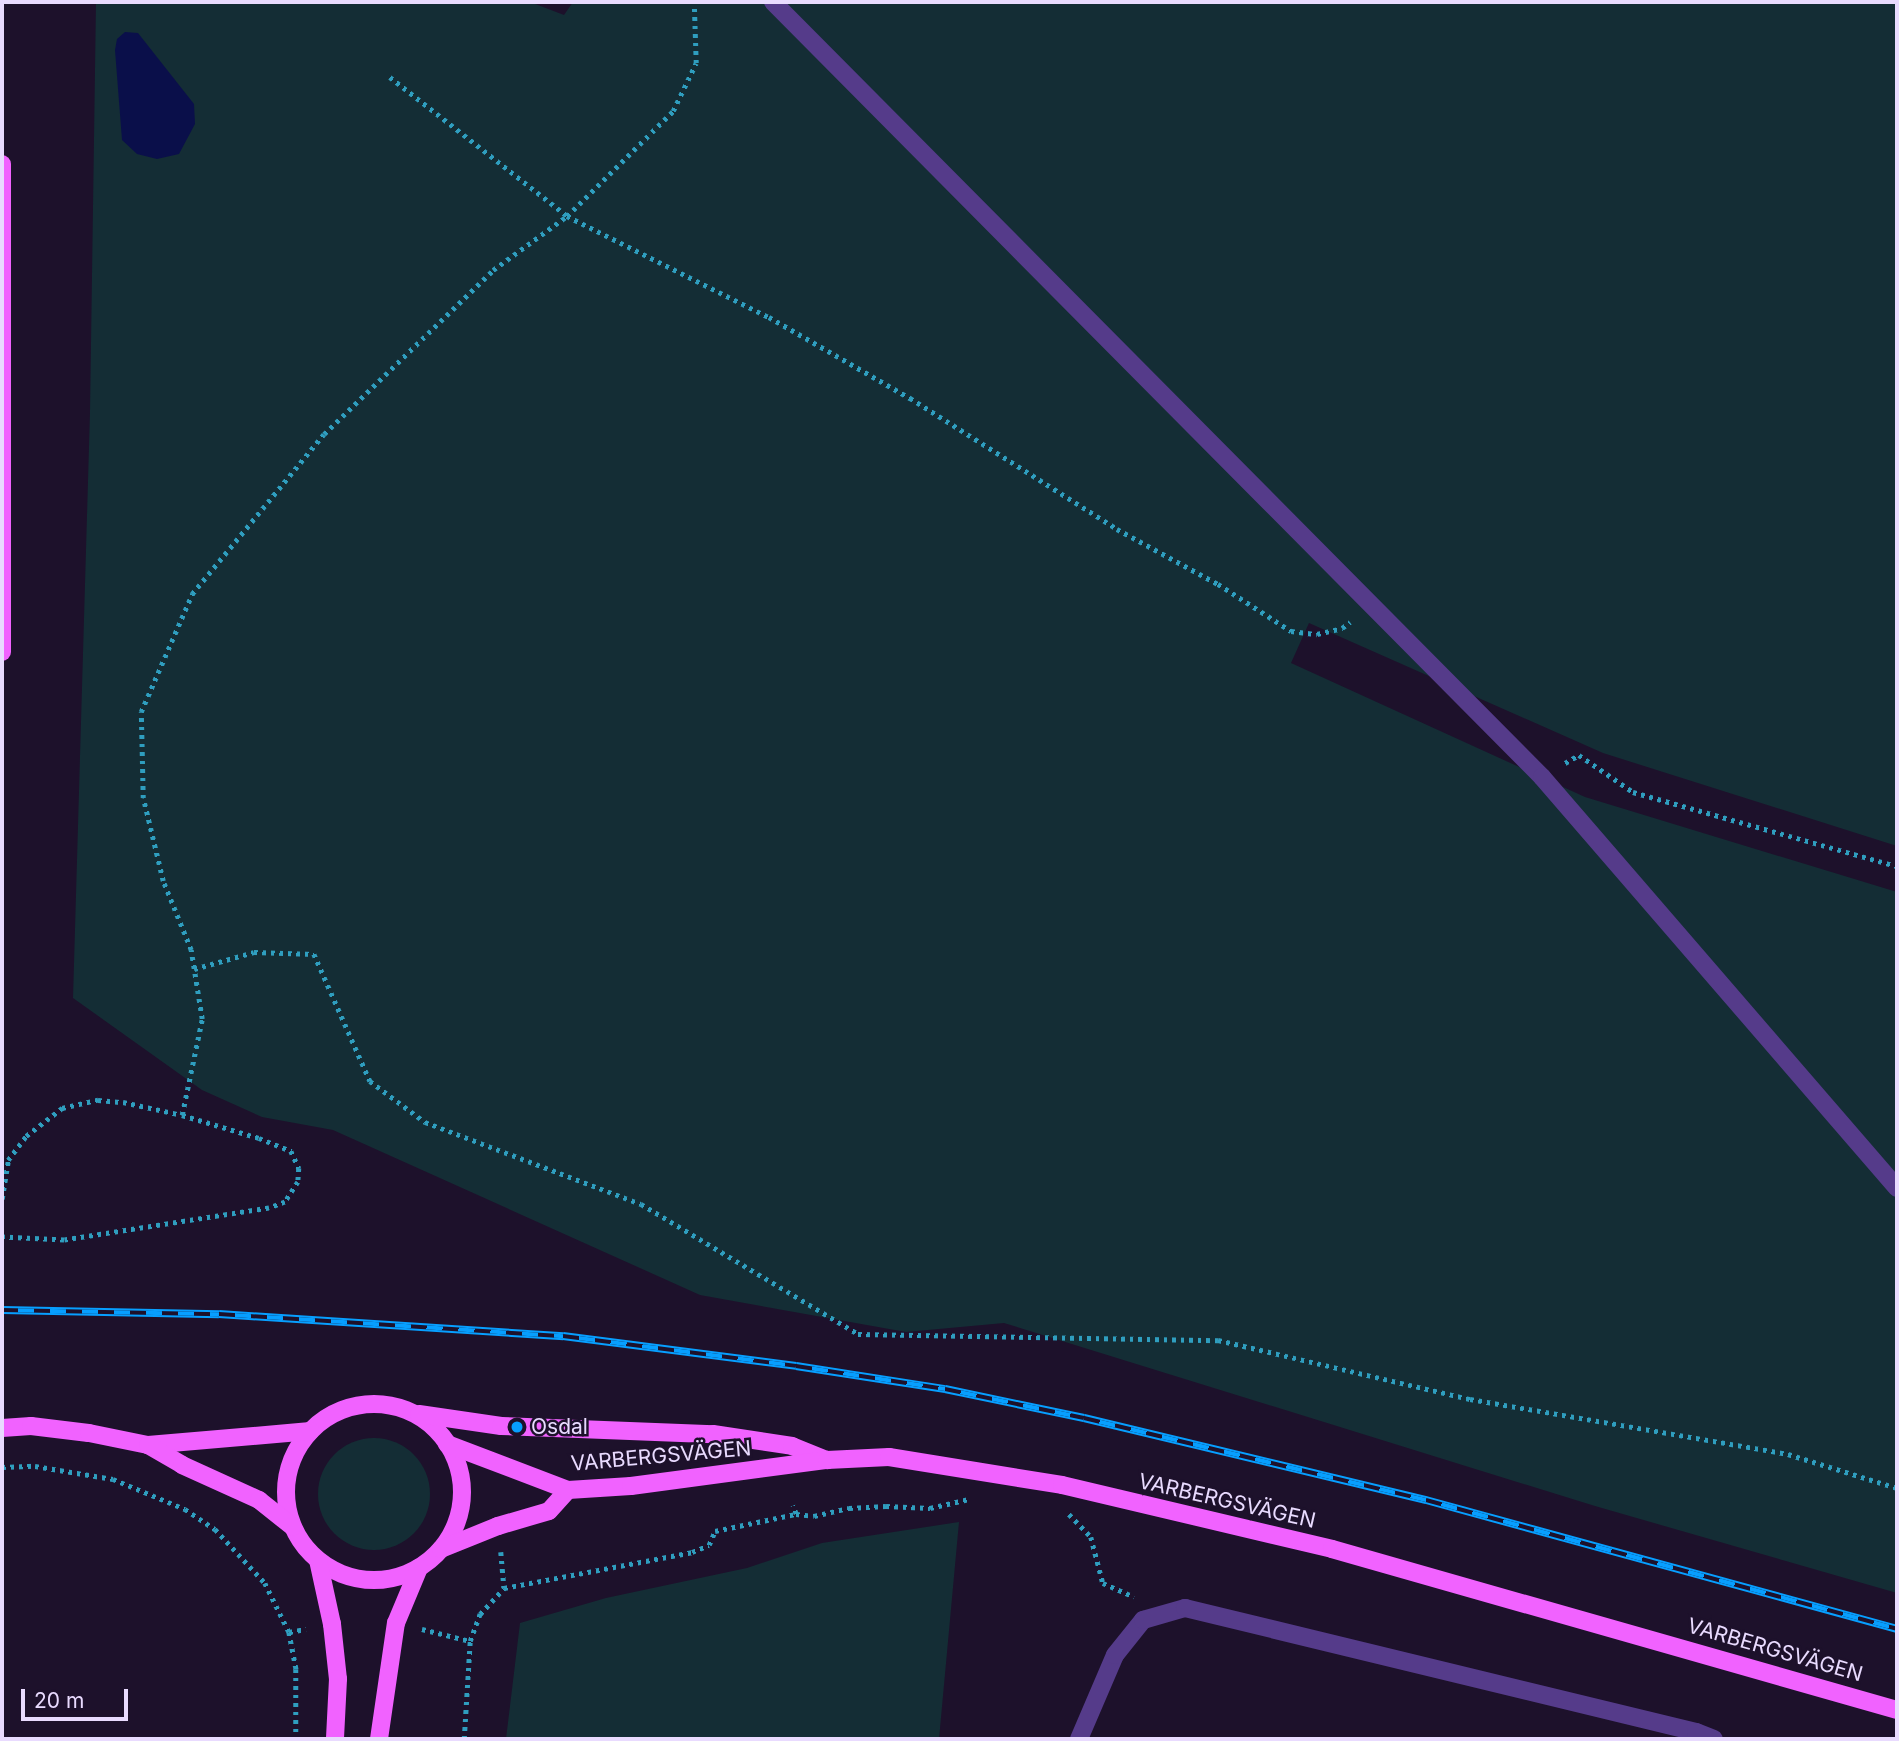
<!DOCTYPE html>
<meta charset="utf-8">
<style>
body{margin:0}
#map{position:relative;width:1899px;height:1741px;overflow:hidden;background:#1d112b;font-family:Inter,sans-serif}
div>[style]{position:absolute}
.green>*{inset:0;background:#142d35}
.round{border-radius:50%}
.water>*{inset:0;background:#0a0f4a}
.path>*{height:4.5px;margin-top:-2.25px;transform-origin:0;background:repeating-linear-gradient(90deg,#2f9ebf 0 3.5px,transparent 0 8.5px)}
.minor>*{height:18px;margin:-9px;padding:0 9px;transform-origin:9px;border-radius:9px;background:#553b8a}
.major>*{height:18px;margin:-9px;padding:0 9px;transform-origin:9px;border-radius:9px;background:#f162ff}
.major>.ring{margin:-9px;padding:0;box-sizing:content-box;background:none;border:18px solid #f162ff;border-radius:50%}
.rail>*{height:8px;margin-top:-4px;transform-origin:0;background:repeating-linear-gradient(90deg,#1d112b 0 16px,#079fff 0 32px);box-sizing:border-box;border-block:2px solid #079fff}
.dots>*{width:19px;height:19px;translate:-50% -50%;box-sizing:border-box;border:4px solid #1d112b;border-radius:50%}
span{translate:-50% -50%;white-space:nowrap;text-align:center;line-height:1.15;-webkit-text-stroke:5px #1d112b;paint-order:stroke}
.poi-label{font-size:21px;color:#e9dbff}
.left{translate:0 -50%;text-align:left}
.street-label{font-size:21px;color:#e9dbff}
.frame{position:absolute;inset:0;border:4px solid #e9dbff;pointer-events:none}
.scale{position:absolute;left:21px;top:1689px;width:107px;height:32px;box-sizing:border-box;border:4px solid #e9dbff;border-top:0;padding-left:9px;font-size:21px;line-height:24px;white-space:nowrap;color:#e9dbff;-webkit-text-stroke:5px #1d112b;paint-order:stroke}
</style>
<div id="map">
<div class="green">
<div style="clip-path:polygon(96px 2px,530px 2px,564px 15px,573px 2px,1897px 2px,1897px 846px,1603px 753px,1309px 623px,1291px 663px,1585px 797px,1897px 892px,1897px 1593px,1595px 1506px,1004px 1323px,906px 1332px,700px 1295px,333px 1130px,262px 1117px,202px 1090px,73px 998px,90px 412px)"></div>
<div class="round" style="left:318px;top:1438px;width:112px;height:112px"></div>
<div style="clip-path:polygon(959px 1522px,939px 1739px,506px 1739px,520px 1623px,606px 1598px,747px 1568px,822px 1543px)"></div>
</div>
<div class="water">
<div style="clip-path:polygon(125px 32px,138px 33px,194px 104px,195px 124px,179px 154px,157px 159px,137px 154px,122px 140px,115px 50px,117px 39px)"></div>
</div>
<div class="path">
<div style="left:390px;top:77px;width:225px;rotate:38.1deg"></div>
<div style="left:567px;top:216px;width:226px;rotate:26.6deg"></div>
<div style="left:769px;top:317px;width:163px;rotate:29.9deg"></div>
<div style="left:910px;top:398px;width:245px;rotate:32.3deg"></div>
<div style="left:1117px;top:529px;width:115px;rotate:28.6deg"></div>
<div style="left:1218px;top:584px;width:87px;rotate:32.8deg"></div>
<div style="left:1291px;top:631px;width:26px;rotate:7deg"></div>
<div style="left:1317px;top:634px;width:26px;rotate:-13deg"></div>
<div style="left:1342px;top:628px;width:10px;rotate:-37deg"></div>
<div style="left:1565px;top:763px;width:16px;rotate:-30deg"></div>
<div style="left:1579px;top:755px;width:65px;rotate:34.4deg"></div>
<div style="left:1633px;top:792px;width:274px;rotate:15.7deg"></div>
<div style="left:194px;top:969px;width:62px;rotate:-15.8deg"></div>
<div style="left:254px;top:952px;width:60px;rotate:1.9deg"></div>
<div style="left:314px;top:954px;width:139px;rotate:66.2deg"></div>
<div style="left:370px;top:1081px;width:69px;rotate:36.7deg"></div>
<div style="left:425px;top:1122px;width:231px;rotate:20.8deg"></div>
<div style="left:641px;top:1204px;width:253px;rotate:30.9deg"></div>
<div style="left:858px;top:1334px;width:360px;rotate:1deg"></div>
<div style="left:1218px;top:1340px;width:259px;rotate:13.2deg"></div>
<div style="left:1470px;top:1399px;width:323px;rotate:9.8deg"></div>
<div style="left:1788px;top:1454px;width:114px;rotate:17.3deg"></div>
<div style="left:182px;top:1115px;width:98px;rotate:-78.2deg"></div>
<div style="left:202px;top:1019px;width:70px;rotate:-99.1deg"></div>
<div style="left:191px;top:950px;width:74px;rotate:-112.1deg"></div>
<div style="left:163px;top:881px;width:85px;rotate:-103.5deg"></div>
<div style="left:143px;top:798px;width:86px;rotate:-91.3deg"></div>
<div style="left:141px;top:712px;width:129px;rotate:-66.6deg"></div>
<div style="left:192px;top:594px;width:207px;rotate:-50.5deg"></div>
<div style="left:324px;top:434px;width:235px;rotate:-44.1deg"></div>
<div style="left:493px;top:270px;width:92px;rotate:-36.1deg"></div>
<div style="left:567px;top:216px;width:149px;rotate:-44.7deg"></div>
<div style="left:673px;top:111px;width:53px;rotate:-64.4deg"></div>
<div style="left:696px;top:63px;width:61px;rotate:-91.9deg"></div>
<div style="left:2px;top:1199px;width:39px;rotate:-81deg"></div>
<div style="left:8px;top:1160px;width:30px;rotate:-53deg"></div>
<div style="left:26px;top:1136px;width:46px;rotate:-37.9deg"></div>
<div style="left:62px;top:1108px;width:37px;rotate:-13deg"></div>
<div style="left:98px;top:1100px;width:25px;rotate:5deg"></div>
<div style="left:123px;top:1102px;width:60px;rotate:12.4deg"></div>
<div style="left:182px;top:1115px;width:80px;rotate:16.6deg"></div>
<div style="left:259px;top:1138px;width:35px;rotate:22deg"></div>
<div style="left:291px;top:1151px;width:19px;rotate:65deg"></div>
<div style="left:299px;top:1168px;width:14px;rotate:94deg"></div>
<div style="left:298px;top:1182px;width:24px;rotate:123deg"></div>
<div style="left:285px;top:1202px;width:17px;rotate:159deg"></div>
<div style="left:269px;top:1208px;width:207px;rotate:171.1deg"></div>
<div style="left:64px;top:1240px;width:62px;rotate:-177.2deg"></div>
<div style="left:2px;top:1467px;width:33px;rotate:-2deg"></div>
<div style="left:35px;top:1466px;width:79px;rotate:9.5deg"></div>
<div style="left:113px;top:1479px;width:78px;rotate:22.6deg"></div>
<div style="left:185px;top:1509px;width:36px;rotate:34deg"></div>
<div style="left:215px;top:1529px;width:74px;rotate:47.2deg"></div>
<div style="left:265px;top:1583px;width:55px;rotate:63.9deg"></div>
<div style="left:289px;top:1632px;width:38px;rotate:79deg"></div>
<div style="left:296px;top:1669px;width:70px;rotate:90deg"></div>
<div style="left:796px;top:1514px;width:18px;rotate:6deg"></div>
<div style="left:814px;top:1516px;width:36px;rotate:-13deg"></div>
<div style="left:849px;top:1508px;width:37px;rotate:-3deg"></div>
<div style="left:886px;top:1506px;width:44px;rotate:2.6deg"></div>
<div style="left:930px;top:1508px;width:39px;rotate:-13deg"></div>
<div style="left:1069px;top:1514px;width:32px;rotate:46deg"></div>
<div style="left:1091px;top:1537px;width:48px;rotate:75.4deg"></div>
<div style="left:1103px;top:1583px;width:34px;rotate:24deg"></div>
<div style="left:501px;top:1552px;width:36px;rotate:85deg"></div>
<div style="left:422px;top:1629px;width:49px;rotate:14deg"></div>
<div style="left:289px;top:1632px;width:17px;rotate:-10deg"></div>
<div style="left:464px;top:1739px;width:98px;rotate:-86.5deg"></div>
<div style="left:470px;top:1641px;width:29px;rotate:-70deg"></div>
<div style="left:480px;top:1614px;width:35px;rotate:-47deg"></div>
<div style="left:504px;top:1588px;width:191px;rotate:-10.8deg"></div>
<div style="left:692px;top:1552px;width:18px;rotate:-22deg"></div>
<div style="left:709px;top:1545px;width:15px;rotate:-67deg"></div>
<div style="left:715px;top:1531px;width:83px;rotate:-11.9deg"></div>
<div style="left:796px;top:1514px;width:9px;rotate:-111deg"></div>
</div>
<div class="minor">
<div style="left:773px;top:2px;width:1092px;rotate:45.22deg"></div>
<div style="left:1542px;top:777px;width:543px;rotate:49.18deg"></div>
<div style="left:1079px;top:1739px;width:91px;rotate:-66.8deg"></div>
<div style="left:1115px;top:1655px;width:45px;rotate:-51.3deg"></div>
<div style="left:1143px;top:1620px;width:44px;rotate:-15.9deg"></div>
<div style="left:1185px;top:1608px;width:526px;rotate:13.64deg"></div>
<div style="left:1696px;top:1732px;width:19px;rotate:21deg"></div>
</div>
<div class="major">
<div style="left:2px;top:164px;width:488px;rotate:90deg"></div>
<div class="ring" style="left:286px;top:1404px;width:158px;height:158px"></div>
<div style="left:419px;top:1414px;width:83px;rotate:8.3deg"></div>
<div style="left:501px;top:1426px;width:212px;rotate:2.2deg"></div>
<div style="left:713px;top:1434px;width:80px;rotate:8.6deg"></div>
<div style="left:792px;top:1446px;width:38px;rotate:22deg"></div>
<div style="left:2px;top:1428px;width:29px;rotate:-4deg"></div>
<div style="left:31px;top:1426px;width:58px;rotate:6.9deg"></div>
<div style="left:89px;top:1433px;width:60px;rotate:11.5deg"></div>
<div style="left:148px;top:1445px;width:163px;rotate:-4.9deg"></div>
<div style="left:447px;top:1444px;width:129px;rotate:20.8deg"></div>
<div style="left:568px;top:1490px;width:63px;rotate:-3.6deg"></div>
<div style="left:631px;top:1486px;width:198px;rotate:-7.6deg"></div>
<div style="left:827px;top:1460px;width:62px;rotate:-2.8deg"></div>
<div style="left:889px;top:1457px;width:175px;rotate:9.2deg"></div>
<div style="left:1062px;top:1485px;width:277px;rotate:13.3deg"></div>
<div style="left:1332px;top:1549px;width:587px;rotate:15.91deg"></div>
<div style="left:148px;top:1445px;width:39px;rotate:30deg"></div>
<div style="left:182px;top:1465px;width:85px;rotate:24.4deg"></div>
<div style="left:259px;top:1500px;width:43px;rotate:38.5deg"></div>
<div style="left:441px;top:1549px;width:61px;rotate:-22deg"></div>
<div style="left:498px;top:1526px;width:53px;rotate:-16.4deg"></div>
<div style="left:549px;top:1511px;width:28px;rotate:-48deg"></div>
<div style="left:318px;top:1560px;width:66px;rotate:77.7deg"></div>
<div style="left:332px;top:1624px;width:55px;rotate:83.8deg"></div>
<div style="left:338px;top:1679px;width:60px;rotate:92.9deg"></div>
<div style="left:379px;top:1739px;width:117px;rotate:-81.7deg"></div>
<div style="left:396px;top:1623px;width:60px;rotate:-67.3deg"></div>
</div>
<div class="rail">
<div style="left:2px;top:1310px;width:217px;rotate:1.1deg"></div>
<div style="left:219px;top:1314px;width:345px;rotate:3.7deg"></div>
<div style="left:563px;top:1336px;width:235px;rotate:7.3deg"></div>
<div style="left:796px;top:1366px;width:151px;rotate:8.8deg"></div>
<div style="left:945px;top:1389px;width:142px;rotate:11.8deg"></div>
<div style="left:1084px;top:1418px;width:352px;rotate:13.5deg"></div>
<div style="left:1426px;top:1500px;width:488px;rotate:15.3deg"></div>
</div>
<div class="dots">
<div style="left:517px;top:1427px;background:#079fff"></div>
</div>
<div class="poi-label">
<span class="left" style="left:531px;top:1427px">Osdal</span>
</div>
<div class="street-label">
<span style="left:661px;top:1456px;rotate:-5deg">VARBERGSVÄGEN</span>
<span style="left:1227px;top:1501px;rotate:13deg">VARBERGSVÄGEN</span>
<span style="left:1775px;top:1650px;rotate:16deg">VARBERGSVÄGEN</span>
</div>
<div class="frame"></div>
<div class="scale">20 m</div>
</div>
